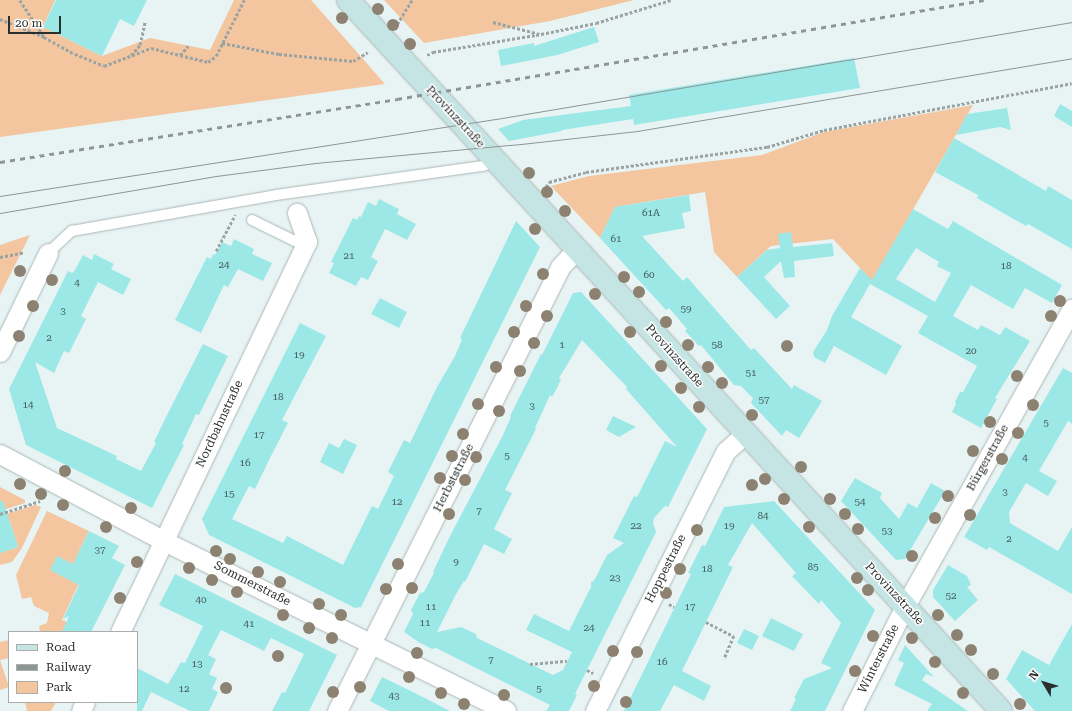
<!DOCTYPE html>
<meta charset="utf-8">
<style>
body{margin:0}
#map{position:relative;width:1072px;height:711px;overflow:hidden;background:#e8f4f4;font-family:"Roboto Serif",serif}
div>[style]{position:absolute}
.green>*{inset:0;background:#f3c69f}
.building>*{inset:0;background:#9be8e7}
.path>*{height:2.5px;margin-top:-1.25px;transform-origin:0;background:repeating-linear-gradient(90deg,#9ba4a3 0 3px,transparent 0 5px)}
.roads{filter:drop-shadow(0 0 1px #aab6b5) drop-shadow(0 0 1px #aab6b5)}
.service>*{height:10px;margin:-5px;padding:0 5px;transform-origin:5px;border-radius:5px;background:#fff}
.minor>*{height:19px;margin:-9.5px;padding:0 9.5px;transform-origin:9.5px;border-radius:9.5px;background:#fff}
.secondary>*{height:22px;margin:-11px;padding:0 11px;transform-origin:11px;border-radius:11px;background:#c5e4e4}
.tram>*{height:1px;margin:-0.5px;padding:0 0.5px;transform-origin:0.5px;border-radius:0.5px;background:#8d9695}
.rail>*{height:3px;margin-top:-1.5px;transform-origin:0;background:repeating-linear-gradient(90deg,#8d9695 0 5px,transparent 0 10px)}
.trees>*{width:12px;height:12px;margin:-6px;border-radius:50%;background:#8d8271}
span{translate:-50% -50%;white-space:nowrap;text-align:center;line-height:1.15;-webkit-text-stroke:3px #fff;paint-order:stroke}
.number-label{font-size:10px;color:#475e5d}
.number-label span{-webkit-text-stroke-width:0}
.street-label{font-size:12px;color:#2b302f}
.legend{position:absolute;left:8px;top:631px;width:130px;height:72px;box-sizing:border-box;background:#fff;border:1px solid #aaacac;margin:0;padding:5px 7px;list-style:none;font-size:12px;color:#2b302f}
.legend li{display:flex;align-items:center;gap:8px;height:20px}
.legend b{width:20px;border:1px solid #aaacac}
.north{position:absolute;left:1024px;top:663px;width:40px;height:40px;-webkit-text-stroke:3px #fff;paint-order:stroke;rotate:308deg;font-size:11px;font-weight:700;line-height:16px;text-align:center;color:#2b302f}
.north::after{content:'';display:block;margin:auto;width:14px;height:18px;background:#2b302f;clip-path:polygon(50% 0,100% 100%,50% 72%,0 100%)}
.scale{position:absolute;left:8px;top:16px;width:53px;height:18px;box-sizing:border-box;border:2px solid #2b302f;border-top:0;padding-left:5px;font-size:12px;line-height:14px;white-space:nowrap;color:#2b302f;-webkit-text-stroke:3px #fff;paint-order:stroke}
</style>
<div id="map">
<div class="green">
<div style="clip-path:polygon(0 0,55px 0,43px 27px,102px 56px,150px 38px,210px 50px,234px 0,311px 0,385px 84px,0 137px)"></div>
<div style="clip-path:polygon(384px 0,634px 0,550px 21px,424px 43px)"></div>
<div style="clip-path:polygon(973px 105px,872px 281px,833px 239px,771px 246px,737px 277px,714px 252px,705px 192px,615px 207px,600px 238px,551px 186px,589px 176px,762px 155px,824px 132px)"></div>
<div style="clip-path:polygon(30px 235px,0 295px,0 245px)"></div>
<div style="clip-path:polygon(0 487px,25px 500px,25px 503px,0 511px)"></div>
<div style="clip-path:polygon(35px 505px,41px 507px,22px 548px,12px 562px,0 565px,0 553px,18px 547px,10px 522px,0 516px)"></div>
<div style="clip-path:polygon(47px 511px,89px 531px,79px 551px,91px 557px,62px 620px,67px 622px,62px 632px,40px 632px,39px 626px,47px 623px,49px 613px,34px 606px,31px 597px,22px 599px,16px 575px)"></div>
<div style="clip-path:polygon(9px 640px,9px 658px,0 660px,0 642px)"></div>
<div style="clip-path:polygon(0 660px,9px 687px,0 690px)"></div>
<div style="clip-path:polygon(25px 702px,56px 702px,51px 711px,26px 711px,27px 710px)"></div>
</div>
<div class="building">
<div style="clip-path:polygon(56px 0,147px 0,134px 26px,120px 19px,102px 56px,43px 27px)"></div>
<div style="clip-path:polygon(594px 27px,599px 42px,557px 55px,501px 66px,498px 50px,534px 43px,534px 46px)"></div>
<div style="clip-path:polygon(854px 58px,860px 88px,634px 125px,633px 119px,562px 130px,562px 131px,509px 141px,498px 129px,523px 120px,631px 106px,629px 95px)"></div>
<div style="clip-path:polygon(1060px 104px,1072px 111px,1072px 127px,1054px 116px)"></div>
<div style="clip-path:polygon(1007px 108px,1011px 130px,1000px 127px,956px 135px,967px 114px)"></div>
<div style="clip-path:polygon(954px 138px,1046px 191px,1048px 186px,1072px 200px,1072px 249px,1028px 224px,1026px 226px,977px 198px,978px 195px,935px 172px)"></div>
<div style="clip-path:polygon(689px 195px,691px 211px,682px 213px,685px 228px,642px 236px,683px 281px,687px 277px,751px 350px,754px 348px,792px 389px,794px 385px,822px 401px,799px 438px,786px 430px,782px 436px,751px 403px,753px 398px,741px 386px,734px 385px,701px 345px,699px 346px,685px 331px,687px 329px,669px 308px,666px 310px,600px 238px,615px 207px)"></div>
<div style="clip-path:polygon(379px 199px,399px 209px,397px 214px,416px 224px,407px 240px,385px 229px,371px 257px,378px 261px,368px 280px,361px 277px,356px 286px,329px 273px,334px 263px,331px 262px,353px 218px,357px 220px,359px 216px,361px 217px,368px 202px,376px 206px)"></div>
<div style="clip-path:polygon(evenodd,913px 209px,948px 229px,953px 221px,1062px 285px,1052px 303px,1025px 288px,1013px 309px,971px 285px,953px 316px,978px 330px,981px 325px,1000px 335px,1005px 327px,1030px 341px,995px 398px,997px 399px,981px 428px,952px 412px,956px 404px,955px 402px,960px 392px,963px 392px,977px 366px,918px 333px,928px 316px,870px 284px,851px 317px,902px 346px,886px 375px,834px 346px,825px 363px,814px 357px,813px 352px,827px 330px,832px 316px,860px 268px,872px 280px,913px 209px,916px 248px,939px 262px,937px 266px,951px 273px,935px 302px,896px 279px,916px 248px)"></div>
<div style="clip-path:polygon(516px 221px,540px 247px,361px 607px,355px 608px,209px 535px,202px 519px,300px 323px,326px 336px,282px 420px,288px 423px,271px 456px,255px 489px,249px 486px,232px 519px,283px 543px,287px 536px,343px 565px,372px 506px,378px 509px,394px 476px,388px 472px,404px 440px,410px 443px,436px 389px,455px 356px,462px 340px,460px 338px)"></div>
<div style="clip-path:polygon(791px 232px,793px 247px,832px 243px,834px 256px,794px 261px,795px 277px,784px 278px,781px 262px,780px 262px,764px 277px,790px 306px,776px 319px,737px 277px,767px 250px,780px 248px,778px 234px)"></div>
<div style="clip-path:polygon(234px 239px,254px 249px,252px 254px,272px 263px,263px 281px,238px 269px,228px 287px,224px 285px,201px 333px,175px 320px,207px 257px,211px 259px,213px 254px,215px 255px,222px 242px,231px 246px)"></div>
<div style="clip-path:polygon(94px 254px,114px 264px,111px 269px,131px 279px,123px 295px,98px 282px,81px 316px,86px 319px,69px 353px,64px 351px,54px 373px,35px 362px,57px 428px,117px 456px,116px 459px,141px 471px,156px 443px,154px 442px,166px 417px,203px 344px,228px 356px,199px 415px,196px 414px,182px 444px,184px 445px,152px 508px,26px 445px,9px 389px,68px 271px,72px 273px,75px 270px,83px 255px,92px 260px)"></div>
<div style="clip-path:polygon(evenodd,581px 292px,707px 429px,668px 507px,665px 506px,654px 518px,653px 523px,656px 532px,575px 694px,577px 695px,569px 711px,546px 711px,550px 705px,436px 648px,432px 649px,420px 643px,404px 632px,413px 614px,411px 610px,420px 593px,424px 592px,434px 573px,433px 572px,449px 538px,503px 435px,511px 417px,510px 416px,541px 354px,542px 355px,573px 293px,581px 292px,582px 340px,627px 387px,626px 389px,677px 447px,665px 441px,637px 497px,634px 496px,613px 538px,624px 543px,607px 555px,594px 581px,591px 582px,591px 587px,569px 631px,534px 614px,526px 630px,572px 652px,563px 670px,553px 675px,477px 638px,476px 634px,461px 627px,437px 632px,456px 594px,464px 581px,465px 582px,484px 544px,504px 554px,512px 539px,494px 529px,512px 493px,505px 490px,536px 429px,535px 428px,550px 395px,552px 397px,557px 388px,561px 379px,559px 378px,582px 340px)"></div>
<div style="clip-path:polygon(380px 298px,407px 312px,399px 328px,371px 314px)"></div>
<div style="clip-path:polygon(1063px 368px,1072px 373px,1072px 424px,1068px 421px,1039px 471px,1057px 481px,1048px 496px,1026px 483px,1009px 512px,1010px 523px,1058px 551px,1072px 527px,1072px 594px,989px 547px,987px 550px,964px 537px)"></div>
<div style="clip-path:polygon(613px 416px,636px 427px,619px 437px,606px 430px)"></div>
<div style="clip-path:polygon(344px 439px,357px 445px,343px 474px,320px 462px,329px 443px,339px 448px)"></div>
<div style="clip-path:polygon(855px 478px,882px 493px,880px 498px,899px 519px,908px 503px,917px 508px,931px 483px,945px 491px,905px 559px,896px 560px,841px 501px)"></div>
<div style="clip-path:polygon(0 501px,3px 501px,18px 547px,0 553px)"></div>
<div style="clip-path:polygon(774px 501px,875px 610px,825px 711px,790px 711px,796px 699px,794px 698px,804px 679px,832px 668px,821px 663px,841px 623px,821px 600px,819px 604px,792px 576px,796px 573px,752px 523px,728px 565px,733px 567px,682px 671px,711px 686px,704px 701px,674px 685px,660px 711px,624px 711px,691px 574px,688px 573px,702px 545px,705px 546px,724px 507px)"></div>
<div style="clip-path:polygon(89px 531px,119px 546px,112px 558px,125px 565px,91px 632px,62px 632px,69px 616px,63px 619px,79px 585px,50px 570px,57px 556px,73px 564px)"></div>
<div style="clip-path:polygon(948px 565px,967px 576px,971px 585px,967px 587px,978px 600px,955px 621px,933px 597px,933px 590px)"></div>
<div style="clip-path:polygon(175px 574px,337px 655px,309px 711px,272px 711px,282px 692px,285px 693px,304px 654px,271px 638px,264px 651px,221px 630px,208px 655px,216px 659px,209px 674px,217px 678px,212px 689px,218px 692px,209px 711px,190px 711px,151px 692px,142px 711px,137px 711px,137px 668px,168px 684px,181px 662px,185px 663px,203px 626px,159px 605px)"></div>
<div style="clip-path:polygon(771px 618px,803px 634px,794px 651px,762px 636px)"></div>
<div style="clip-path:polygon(1072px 624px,1072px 711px,1035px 711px,1006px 679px,1022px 650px,1049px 665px)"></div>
<div style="clip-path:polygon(744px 629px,759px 636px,752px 650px,737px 643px)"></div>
<div style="clip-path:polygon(905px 645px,934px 677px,926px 674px,922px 680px,968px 711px,927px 711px,932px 704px,894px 685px,904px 663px,898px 660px)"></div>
<div style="clip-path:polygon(382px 677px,415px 693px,450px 711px,389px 711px,370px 701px)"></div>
</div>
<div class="path">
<div style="left:20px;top:0;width:44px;rotate:57deg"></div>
<div style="left:44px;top:37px;width:35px;rotate:29deg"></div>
<div style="left:75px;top:54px;width:31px;rotate:22deg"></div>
<div style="left:104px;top:66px;width:50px;rotate:-21deg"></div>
<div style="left:151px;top:48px;width:59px;rotate:13.8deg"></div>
<div style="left:208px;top:62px;width:10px;rotate:-37deg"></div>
<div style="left:216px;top:56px;width:63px;rotate:-63.4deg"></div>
<div style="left:0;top:19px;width:48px;rotate:22.2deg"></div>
<div style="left:493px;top:22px;width:49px;rotate:14.3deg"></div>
<div style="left:397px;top:24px;width:28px;rotate:-58deg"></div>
<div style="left:222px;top:43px;width:58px;rotate:10.9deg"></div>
<div style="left:279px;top:54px;width:74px;rotate:5.4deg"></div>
<div style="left:353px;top:61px;width:17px;rotate:-31deg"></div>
<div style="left:131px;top:55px;width:13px;rotate:-48deg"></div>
<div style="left:140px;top:45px;width:24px;rotate:-78deg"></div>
<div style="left:180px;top:55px;width:12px;rotate:-48deg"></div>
<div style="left:427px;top:55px;width:7px;rotate:-27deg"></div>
<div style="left:433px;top:52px;width:104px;rotate:-9.4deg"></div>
<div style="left:536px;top:35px;width:61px;rotate:-11.3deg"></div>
<div style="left:596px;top:23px;width:78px;rotate:-17deg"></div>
<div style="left:546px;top:187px;width:6px;rotate:-59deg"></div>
<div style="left:549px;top:182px;width:38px;rotate:-15deg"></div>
<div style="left:586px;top:172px;width:183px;rotate:-7.9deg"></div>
<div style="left:767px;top:147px;width:59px;rotate:-16.6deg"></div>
<div style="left:824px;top:130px;width:252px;rotate:-10.7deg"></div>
<div style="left:216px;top:251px;width:41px;rotate:-62.2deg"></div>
<div style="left:0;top:257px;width:25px;rotate:-11deg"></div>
<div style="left:0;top:514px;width:42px;rotate:-18deg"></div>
<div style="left:669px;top:604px;width:6px;rotate:31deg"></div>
<div style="left:706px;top:622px;width:31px;rotate:27deg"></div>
<div style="left:734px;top:636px;width:25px;rotate:113deg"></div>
<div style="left:530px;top:664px;width:37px;rotate:-5deg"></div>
<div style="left:587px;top:670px;width:7px;rotate:27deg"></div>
</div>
<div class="roads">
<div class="service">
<div style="left:252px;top:220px;width:59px;rotate:26.1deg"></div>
<div style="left:48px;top:253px;width:33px;rotate:-43deg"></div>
<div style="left:72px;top:231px;width:207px;rotate:-10deg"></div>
<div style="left:276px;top:195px;width:209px;rotate:-8deg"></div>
<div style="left:483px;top:166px;width:13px;rotate:-23deg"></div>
</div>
<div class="minor">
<div style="left:0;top:352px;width:110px;rotate:-64.1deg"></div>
<div style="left:0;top:454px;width:186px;rotate:27.9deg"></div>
<div style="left:164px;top:541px;width:382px;rotate:26.4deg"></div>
<div style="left:120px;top:632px;width:433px;rotate:-64.4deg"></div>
<div style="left:307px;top:242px;width:31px;rotate:-109deg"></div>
<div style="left:81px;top:711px;width:10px;rotate:-66deg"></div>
<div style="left:337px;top:711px;width:497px;rotate:-63.3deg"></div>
<div style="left:560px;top:267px;width:25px;rotate:-47deg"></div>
<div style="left:595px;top:711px;width:291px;rotate:-63.3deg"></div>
<div style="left:726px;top:451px;width:25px;rotate:-42deg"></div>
<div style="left:852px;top:711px;width:118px;rotate:-63.2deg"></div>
<div style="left:905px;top:606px;width:341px;rotate:-60.7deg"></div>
</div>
<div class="secondary">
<div style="left:348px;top:0;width:965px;rotate:47.43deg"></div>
</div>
</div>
<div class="tram">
<div style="left:0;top:196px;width:508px;rotate:-8.83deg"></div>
<div style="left:502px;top:118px;width:578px;rotate:-9.56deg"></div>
<div style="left:0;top:213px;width:219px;rotate:-9.7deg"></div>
<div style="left:216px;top:176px;width:100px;rotate:-7.5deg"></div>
<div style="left:315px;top:163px;width:207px;rotate:-5.3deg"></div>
<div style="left:521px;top:144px;width:117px;rotate:-6.4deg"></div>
<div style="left:637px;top:131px;width:441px;rotate:-9.5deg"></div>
</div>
<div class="rail">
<div style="left:0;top:162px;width:402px;rotate:-9deg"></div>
<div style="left:397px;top:99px;width:595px;rotate:-9.57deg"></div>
</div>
<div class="trees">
<div style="left:378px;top:9px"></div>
<div style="left:342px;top:18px"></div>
<div style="left:393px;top:25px"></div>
<div style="left:410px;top:44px"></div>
<div style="left:529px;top:173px"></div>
<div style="left:547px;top:192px"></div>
<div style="left:565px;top:211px"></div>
<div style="left:535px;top:229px"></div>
<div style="left:20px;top:271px"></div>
<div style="left:543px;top:274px"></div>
<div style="left:624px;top:277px"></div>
<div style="left:52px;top:280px"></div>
<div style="left:639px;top:292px"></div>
<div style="left:595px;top:294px"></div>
<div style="left:1060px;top:301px"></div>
<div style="left:33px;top:306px"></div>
<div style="left:526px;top:306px"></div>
<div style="left:547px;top:316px"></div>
<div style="left:1051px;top:316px"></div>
<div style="left:666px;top:322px"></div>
<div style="left:514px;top:332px"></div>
<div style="left:630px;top:332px"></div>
<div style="left:19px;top:336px"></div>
<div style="left:534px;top:343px"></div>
<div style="left:688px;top:345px"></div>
<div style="left:787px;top:346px"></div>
<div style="left:661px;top:366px"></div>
<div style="left:496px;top:367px"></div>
<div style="left:708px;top:367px"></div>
<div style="left:520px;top:371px"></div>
<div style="left:1017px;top:376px"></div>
<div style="left:722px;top:383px"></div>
<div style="left:681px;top:388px"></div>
<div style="left:478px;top:404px"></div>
<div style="left:1033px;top:405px"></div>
<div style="left:699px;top:407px"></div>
<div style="left:499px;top:411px"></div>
<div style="left:752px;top:415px"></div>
<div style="left:990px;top:422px"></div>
<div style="left:1018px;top:433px"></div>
<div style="left:463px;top:434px"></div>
<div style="left:973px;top:451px"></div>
<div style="left:452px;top:456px"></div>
<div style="left:476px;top:457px"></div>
<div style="left:1002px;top:459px"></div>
<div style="left:801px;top:467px"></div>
<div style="left:65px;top:471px"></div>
<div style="left:440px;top:478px"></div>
<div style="left:765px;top:479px"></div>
<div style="left:465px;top:480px"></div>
<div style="left:20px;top:484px"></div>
<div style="left:752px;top:485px"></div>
<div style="left:41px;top:494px"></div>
<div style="left:948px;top:496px"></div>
<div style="left:784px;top:499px"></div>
<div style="left:830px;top:499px"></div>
<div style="left:63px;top:505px"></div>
<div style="left:131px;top:508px"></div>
<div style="left:449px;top:514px"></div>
<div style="left:845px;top:514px"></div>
<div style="left:970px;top:515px"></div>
<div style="left:935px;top:518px"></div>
<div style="left:106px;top:527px"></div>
<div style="left:809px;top:527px"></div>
<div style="left:858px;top:529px"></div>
<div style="left:697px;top:530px"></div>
<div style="left:216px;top:551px"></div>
<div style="left:912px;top:556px"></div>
<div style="left:230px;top:559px"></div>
<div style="left:137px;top:562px"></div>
<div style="left:398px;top:564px"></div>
<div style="left:189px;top:568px"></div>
<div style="left:680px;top:569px"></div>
<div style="left:258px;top:572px"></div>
<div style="left:857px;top:578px"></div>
<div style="left:212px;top:580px"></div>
<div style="left:280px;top:582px"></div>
<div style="left:412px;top:588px"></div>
<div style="left:386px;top:589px"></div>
<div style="left:868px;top:590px"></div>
<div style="left:237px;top:592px"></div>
<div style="left:666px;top:593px"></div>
<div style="left:120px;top:598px"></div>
<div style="left:319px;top:604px"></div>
<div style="left:283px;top:615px"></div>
<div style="left:341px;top:615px"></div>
<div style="left:938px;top:615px"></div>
<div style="left:309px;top:628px"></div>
<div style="left:957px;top:635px"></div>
<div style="left:873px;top:636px"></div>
<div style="left:332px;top:638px"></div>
<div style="left:912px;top:638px"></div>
<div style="left:971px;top:650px"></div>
<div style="left:613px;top:651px"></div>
<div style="left:637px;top:652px"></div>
<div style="left:417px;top:653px"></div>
<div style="left:278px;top:656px"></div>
<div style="left:935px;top:662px"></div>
<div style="left:855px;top:671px"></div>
<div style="left:993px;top:674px"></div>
<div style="left:409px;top:677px"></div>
<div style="left:594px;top:686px"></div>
<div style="left:360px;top:687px"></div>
<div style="left:226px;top:688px"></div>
<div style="left:333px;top:692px"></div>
<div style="left:441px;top:693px"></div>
<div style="left:963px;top:693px"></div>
<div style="left:504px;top:695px"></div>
<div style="left:626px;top:702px"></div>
<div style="left:464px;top:704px"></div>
<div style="left:1020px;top:704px"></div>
</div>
<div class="number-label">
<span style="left:651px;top:213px">61A</span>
<span style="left:616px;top:239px">61</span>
<span style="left:349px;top:256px">21</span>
<span style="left:224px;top:265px">24</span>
<span style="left:1006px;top:266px">18</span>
<span style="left:649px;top:275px">60</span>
<span style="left:77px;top:283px">4</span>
<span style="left:686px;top:309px">59</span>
<span style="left:63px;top:311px">3</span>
<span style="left:49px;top:338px">2</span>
<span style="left:562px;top:345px">1</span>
<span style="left:717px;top:345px">58</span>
<span style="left:971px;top:351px">20</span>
<span style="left:299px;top:355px">19</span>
<span style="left:751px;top:373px">51</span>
<span style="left:278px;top:397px">18</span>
<span style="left:764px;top:400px">57</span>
<span style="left:28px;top:405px">14</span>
<span style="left:532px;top:406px">3</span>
<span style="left:1046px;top:423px">5</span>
<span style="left:259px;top:435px">17</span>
<span style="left:507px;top:456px">5</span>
<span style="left:1025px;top:458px">4</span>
<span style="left:245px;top:463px">16</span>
<span style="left:1005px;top:492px">3</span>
<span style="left:229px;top:494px">15</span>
<span style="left:397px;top:502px">12</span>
<span style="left:860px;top:502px">54</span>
<span style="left:479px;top:511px">7</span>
<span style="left:763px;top:516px">84</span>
<span style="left:636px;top:526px">22</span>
<span style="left:729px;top:526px">19</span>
<span style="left:887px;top:531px">53</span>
<span style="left:1009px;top:539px">2</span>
<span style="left:100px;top:550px">37</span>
<span style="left:456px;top:562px">9</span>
<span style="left:813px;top:567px">85</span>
<span style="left:707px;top:569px">18</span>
<span style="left:615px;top:578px">23</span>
<span style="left:951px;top:596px">52</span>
<span style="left:201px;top:600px">40</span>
<span style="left:431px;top:607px">11</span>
<span style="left:690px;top:607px">17</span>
<span style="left:425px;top:623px">11</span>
<span style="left:249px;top:624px">41</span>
<span style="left:589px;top:628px">24</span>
<span style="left:491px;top:660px">7</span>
<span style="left:662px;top:662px">16</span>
<span style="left:197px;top:664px">13</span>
<span style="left:184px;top:689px">12</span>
<span style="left:539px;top:689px">5</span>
<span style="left:394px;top:696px">43</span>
</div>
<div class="street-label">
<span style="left:455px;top:117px;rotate:47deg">Provinzstraße</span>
<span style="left:674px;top:356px;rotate:48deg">Provinzstraße</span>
<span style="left:220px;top:424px;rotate:-65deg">Nordbahnstraße</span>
<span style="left:988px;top:458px;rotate:-61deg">Bürgerstraße</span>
<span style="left:454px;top:478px;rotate:-63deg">Herbststraße</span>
<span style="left:666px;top:569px;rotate:-63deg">Hoppestraße</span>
<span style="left:252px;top:584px;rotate:27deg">Sommerstraße</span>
<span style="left:894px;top:594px;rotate:47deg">Provinzstraße</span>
<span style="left:879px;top:659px;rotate:-63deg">Winterstraße</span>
</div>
<ul class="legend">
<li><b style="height:5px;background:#c5e4e4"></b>Road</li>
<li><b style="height:5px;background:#8d9695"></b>Railway</li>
<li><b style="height:11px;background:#f3c69f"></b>Park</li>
</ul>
<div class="north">N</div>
<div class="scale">20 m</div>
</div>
